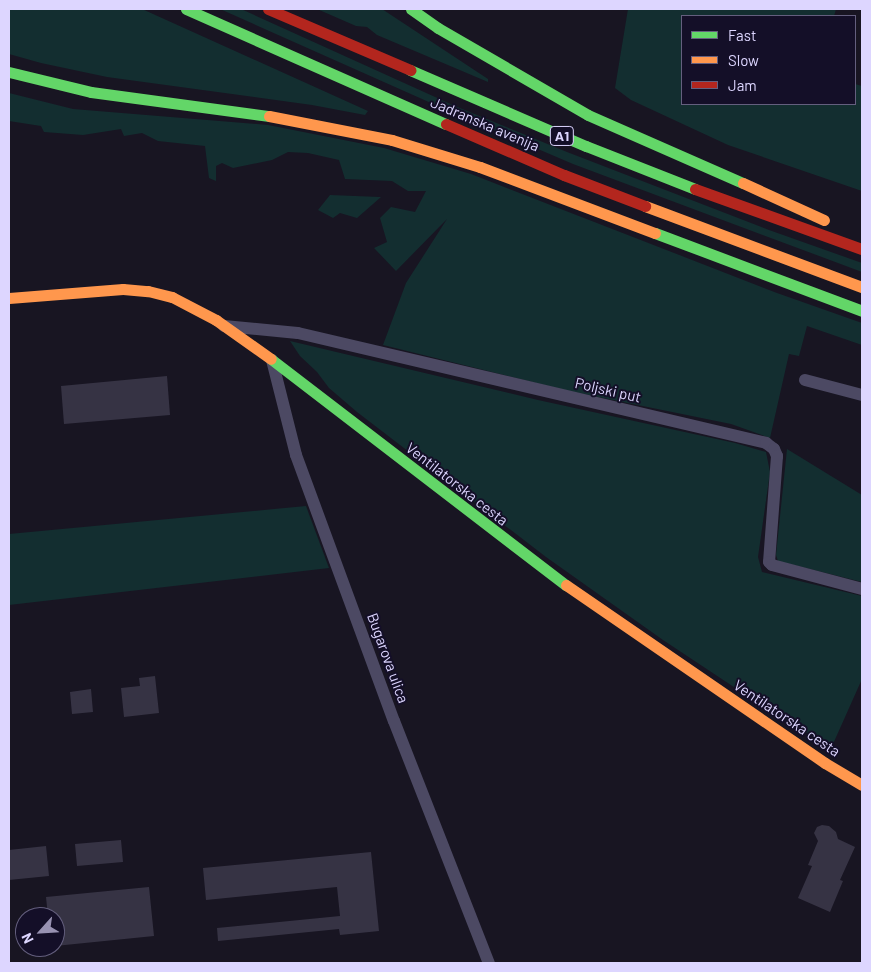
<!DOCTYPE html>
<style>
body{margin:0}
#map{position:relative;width:871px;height:972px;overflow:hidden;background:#181522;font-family:Barlow,sans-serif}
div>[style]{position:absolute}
.green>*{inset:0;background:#132e30}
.building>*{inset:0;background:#363344}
.street>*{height:12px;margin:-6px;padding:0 6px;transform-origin:6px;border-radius:6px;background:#4c4963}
.fast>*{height:11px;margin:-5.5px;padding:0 5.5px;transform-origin:5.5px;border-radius:5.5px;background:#63d668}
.slow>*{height:11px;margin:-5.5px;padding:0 5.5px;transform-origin:5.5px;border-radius:5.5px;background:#ff974d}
.jam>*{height:11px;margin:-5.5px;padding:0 5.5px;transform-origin:5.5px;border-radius:5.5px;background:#b3261e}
span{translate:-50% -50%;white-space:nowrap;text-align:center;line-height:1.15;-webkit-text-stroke:4px #140f28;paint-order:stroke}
.shield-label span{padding:1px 4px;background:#140f28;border:1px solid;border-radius:4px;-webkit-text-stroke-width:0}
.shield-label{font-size:14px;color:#ddd6ff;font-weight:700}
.street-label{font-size:15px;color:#ddd6ff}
.frame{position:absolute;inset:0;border:10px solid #ddd6ff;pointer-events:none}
.legend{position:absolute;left:681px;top:15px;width:175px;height:90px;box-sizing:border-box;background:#140f28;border:1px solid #645f7e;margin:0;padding:6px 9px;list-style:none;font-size:15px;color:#ddd6ff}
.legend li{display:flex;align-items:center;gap:10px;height:25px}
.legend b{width:25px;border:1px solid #645f7e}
.north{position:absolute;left:15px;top:907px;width:50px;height:50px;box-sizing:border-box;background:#140f28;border:1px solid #645f7e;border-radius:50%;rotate:244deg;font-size:14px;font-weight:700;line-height:20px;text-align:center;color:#ddd6ff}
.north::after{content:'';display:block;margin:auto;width:18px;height:22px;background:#9892b2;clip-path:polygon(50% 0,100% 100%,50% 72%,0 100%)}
</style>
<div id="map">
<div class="green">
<div style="clip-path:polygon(9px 9px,142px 9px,368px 111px,365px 115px,312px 105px,107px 77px,41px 63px,9px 54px)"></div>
<div style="clip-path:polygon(220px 9px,241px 9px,455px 106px,567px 152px,769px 230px,862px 263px,862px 272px,573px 164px,449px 111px)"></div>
<div style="clip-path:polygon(317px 9px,382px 9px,488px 79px,488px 82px,377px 35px,367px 27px,356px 26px)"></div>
<div style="clip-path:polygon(628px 9px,836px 9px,834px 16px,682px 16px,682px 104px,855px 104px,855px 84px,862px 86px,862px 191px,728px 145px,631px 100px,615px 88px)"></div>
<div style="clip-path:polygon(9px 93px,73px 109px,268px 125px,384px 148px,471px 174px,777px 293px,862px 323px,862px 345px,807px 326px,799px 356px,789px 354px,770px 438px,731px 424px,569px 391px,383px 345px,406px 283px,447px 219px,396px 271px,374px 248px,387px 242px,380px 218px,391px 207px,415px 212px,426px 191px,408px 191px,392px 181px,345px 179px,339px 160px,308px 153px,288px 152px,272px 160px,233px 168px,222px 163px,216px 166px,216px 181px,209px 178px,205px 146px,158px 141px,142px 133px,124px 136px,121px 129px,83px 135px,44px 132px,41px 126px,9px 121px)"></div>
<div style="clip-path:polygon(330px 195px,380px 197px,381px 197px,357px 218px,340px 213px,333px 218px,318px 210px)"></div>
<div style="clip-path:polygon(290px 341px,538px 400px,735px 443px,766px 452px,770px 472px,758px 557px,762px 572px,862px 596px,862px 679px,833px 744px,820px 740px,791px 725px,663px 640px,546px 557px,357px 412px,329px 388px,317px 372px,300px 356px)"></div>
<div style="clip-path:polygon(787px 449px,862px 495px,862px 582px,778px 561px,776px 555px)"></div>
<div style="clip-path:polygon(306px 506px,329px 568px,9px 605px,9px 534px)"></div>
</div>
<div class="building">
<div style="clip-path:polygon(167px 376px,170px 415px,64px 424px,61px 386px)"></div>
<div style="clip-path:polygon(155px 676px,159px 713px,124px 717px,121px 688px,140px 686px,139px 678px)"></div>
<div style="clip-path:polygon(91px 689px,93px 712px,72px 714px,70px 692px)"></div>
<div style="clip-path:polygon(822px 825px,829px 826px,836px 832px,838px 839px,855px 847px,840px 880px,843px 881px,830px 912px,798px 898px,812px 866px,808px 865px,818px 841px,814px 833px,817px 827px)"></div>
<div style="clip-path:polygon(121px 840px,123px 862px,77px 866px,75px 844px)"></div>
<div style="clip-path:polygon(46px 846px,49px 876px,9px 880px,9px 850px)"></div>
<div style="clip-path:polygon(371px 852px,379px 931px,340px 935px,339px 929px,218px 941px,217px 928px,340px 916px,337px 887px,206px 900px,203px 868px)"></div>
<div style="clip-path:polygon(149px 887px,154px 936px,55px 946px,55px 917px,48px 917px,46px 897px)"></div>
</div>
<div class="street">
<div style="left:224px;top:326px;width:74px;rotate:5.4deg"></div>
<div style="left:298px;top:333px;width:481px;rotate:13.2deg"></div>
<div style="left:766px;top:443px;width:10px;rotate:37deg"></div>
<div style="left:774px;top:449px;width:8px;rotate:67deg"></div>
<div style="left:777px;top:456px;width:106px;rotate:94.3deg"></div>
<div style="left:769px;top:562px;width:4px;rotate:45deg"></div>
<div style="left:772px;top:565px;width:93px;rotate:14.9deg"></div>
<div style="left:272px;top:360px;width:98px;rotate:75.8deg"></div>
<div style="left:296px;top:455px;width:283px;rotate:69.8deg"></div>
<div style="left:394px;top:721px;width:260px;rotate:68.6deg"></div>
<div style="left:805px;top:380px;width:59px;rotate:14.7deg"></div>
</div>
<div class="fast">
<div style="left:186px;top:9px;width:284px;rotate:23.9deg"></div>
<div style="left:411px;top:9px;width:33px;rotate:35deg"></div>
<div style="left:438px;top:28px;width:173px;rotate:30.1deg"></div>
<div style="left:588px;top:115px;width:169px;rotate:23.7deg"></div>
<div style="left:410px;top:70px;width:192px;rotate:23.4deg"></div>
<div style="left:586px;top:146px;width:117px;rotate:21.5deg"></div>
<div style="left:9px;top:72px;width:84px;rotate:13.7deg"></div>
<div style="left:91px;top:92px;width:180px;rotate:7.7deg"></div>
<div style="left:655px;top:233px;width:221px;rotate:20.6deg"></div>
<div style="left:271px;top:359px;width:372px;rotate:37.5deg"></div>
</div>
<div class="slow">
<div style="left:269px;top:116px;width:125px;rotate:11deg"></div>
<div style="left:392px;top:140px;width:92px;rotate:17.1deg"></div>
<div style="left:480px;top:167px;width:187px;rotate:20.7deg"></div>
<div style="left:743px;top:183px;width:89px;rotate:24.6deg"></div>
<div style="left:645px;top:206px;width:232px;rotate:20.5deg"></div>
<div style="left:9px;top:298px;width:114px;rotate:-4.5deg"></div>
<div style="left:123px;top:289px;width:25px;rotate:5deg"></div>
<div style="left:148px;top:291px;width:25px;rotate:14deg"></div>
<div style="left:172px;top:297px;width:50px;rotate:27.6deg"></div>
<div style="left:216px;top:320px;width:67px;rotate:35.3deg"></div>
<div style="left:566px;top:585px;width:314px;rotate:34.5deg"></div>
<div style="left:825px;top:763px;width:43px;rotate:30.7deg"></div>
</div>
<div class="jam">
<div style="left:268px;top:9px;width:155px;rotate:23.2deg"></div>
<div style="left:446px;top:124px;width:129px;rotate:23.4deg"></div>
<div style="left:564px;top:175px;width:87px;rotate:20.9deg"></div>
<div style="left:695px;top:189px;width:177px;rotate:19.8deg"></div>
</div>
<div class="shield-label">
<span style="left:562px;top:136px">A1</span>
</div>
<div class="street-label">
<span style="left:485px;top:124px;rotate:23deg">Jadranska avenija</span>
<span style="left:608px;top:390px;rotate:13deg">Poljski put</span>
<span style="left:457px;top:484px;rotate:38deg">Ventilatorska cesta</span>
<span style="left:388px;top:658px;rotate:70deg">Bugarova ulica</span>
<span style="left:787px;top:718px;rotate:34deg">Ventilatorska cesta</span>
</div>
<div class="frame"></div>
<ul class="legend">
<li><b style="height:6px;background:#63d668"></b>Fast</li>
<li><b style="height:6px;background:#ff974d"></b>Slow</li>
<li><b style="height:6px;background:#b3261e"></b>Jam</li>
</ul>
<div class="north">N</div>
</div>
